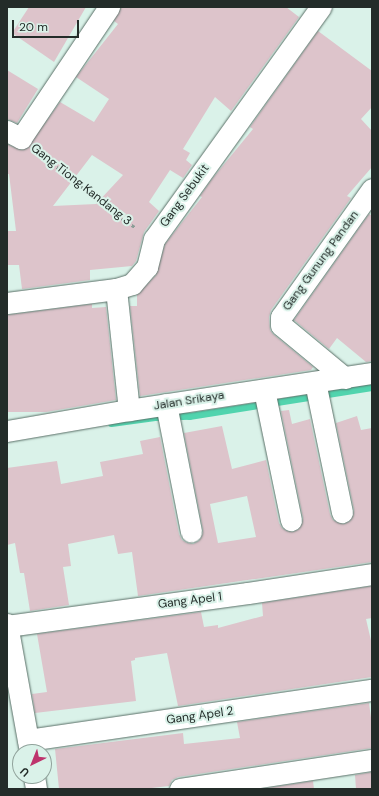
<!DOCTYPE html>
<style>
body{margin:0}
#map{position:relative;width:379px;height:796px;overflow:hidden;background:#daf2e9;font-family:"DM Sans",sans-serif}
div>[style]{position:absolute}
.stream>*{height:7px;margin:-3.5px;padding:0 3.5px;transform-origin:3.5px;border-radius:3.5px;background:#51d4ae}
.building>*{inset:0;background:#ddc4cb}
.path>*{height:2.5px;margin-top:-1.25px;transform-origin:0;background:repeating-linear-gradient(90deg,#8b9d97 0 3px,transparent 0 6px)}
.roads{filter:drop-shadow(0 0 1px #5a6f67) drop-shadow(0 0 1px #5a6f67)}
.minor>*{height:21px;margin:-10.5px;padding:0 10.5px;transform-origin:10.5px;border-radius:10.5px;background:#fff}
span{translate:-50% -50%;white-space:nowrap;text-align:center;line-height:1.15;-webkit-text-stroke:4px #daf2e9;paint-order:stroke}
.street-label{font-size:12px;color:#232c29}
.frame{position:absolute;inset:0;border:8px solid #232c29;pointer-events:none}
.north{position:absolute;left:12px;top:744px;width:40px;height:40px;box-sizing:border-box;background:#daf2e9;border:1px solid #91a39c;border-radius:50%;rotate:223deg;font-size:11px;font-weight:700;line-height:16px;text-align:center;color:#232c29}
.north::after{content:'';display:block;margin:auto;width:14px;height:18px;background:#be346d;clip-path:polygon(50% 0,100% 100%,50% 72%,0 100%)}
.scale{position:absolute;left:12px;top:20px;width:67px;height:18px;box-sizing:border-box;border:2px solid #232c29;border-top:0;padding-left:5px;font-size:12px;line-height:14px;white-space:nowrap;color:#232c29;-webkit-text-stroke:3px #daf2e9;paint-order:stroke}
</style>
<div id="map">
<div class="stream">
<div style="left:111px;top:423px;width:44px;rotate:-7.8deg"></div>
<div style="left:155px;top:417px;width:34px;rotate:-2deg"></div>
<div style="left:189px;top:416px;width:185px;rotate:-9deg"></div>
</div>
<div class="building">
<div style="clip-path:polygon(29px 7px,86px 7px,54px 62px,12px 33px)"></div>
<div style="clip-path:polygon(evenodd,121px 7px,286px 7px,299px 17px,231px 111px,215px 97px,183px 149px,190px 153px,186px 160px,192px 165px,183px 178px,170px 170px,149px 202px,159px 211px,144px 232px,136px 261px,132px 266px,90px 270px,90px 280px,22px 289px,19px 265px,7px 265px,7px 231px,16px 231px,9px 174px,7px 174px,7px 144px,21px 150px,27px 148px,60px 102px,94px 122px,109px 99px,76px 77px,118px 24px,114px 21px,121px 7px,92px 155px,123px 175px,96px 204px,53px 206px,92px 155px)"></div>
<div style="clip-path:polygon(318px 31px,372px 71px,372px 107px,361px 119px,372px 131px,372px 167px,347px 196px,351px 198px,271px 310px,269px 317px,270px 330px,273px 334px,313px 367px,311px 370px,140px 396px,130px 306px,137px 306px,137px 295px,156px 275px,165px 244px,202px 197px,200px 196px,212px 179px,253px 129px,250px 127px)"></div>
<div style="clip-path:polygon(7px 70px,38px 89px,17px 123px,7px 119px)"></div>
<div style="clip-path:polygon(369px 214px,372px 216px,372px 361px,366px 362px,337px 338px,329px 349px,294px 320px)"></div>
<div style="clip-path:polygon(92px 304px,92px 308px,106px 307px,116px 400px,46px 412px,7px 412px,7px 315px)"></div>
<div style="clip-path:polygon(evenodd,289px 410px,292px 424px,310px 419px,330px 514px,333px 520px,339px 523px,344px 524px,350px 521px,353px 516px,354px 510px,336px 423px,357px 416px,361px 430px,372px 428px,372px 562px,138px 596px,132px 552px,118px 554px,114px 535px,68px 544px,71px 566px,63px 567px,69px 605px,30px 611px,24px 573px,20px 573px,15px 543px,7px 545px,7px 468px,57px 461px,61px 484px,103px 476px,100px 462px,143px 454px,140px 441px,160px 437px,179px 534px,182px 540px,187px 543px,193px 544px,199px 541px,202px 536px,203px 530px,184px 433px,222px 426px,232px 469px,266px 460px,279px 523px,282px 528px,287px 531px,293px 532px,299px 529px,302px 524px,303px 518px,281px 411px,289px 410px,247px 496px,256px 537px,218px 543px,210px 504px,247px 496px)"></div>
<div style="clip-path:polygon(372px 586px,372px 618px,366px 619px,372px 645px,372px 677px,178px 706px,167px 653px,135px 658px,135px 660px,131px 661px,136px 701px,35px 713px,32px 694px,47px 692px,37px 634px,201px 612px,204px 627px,218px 625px,218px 628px,263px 616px,262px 603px)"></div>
<div style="clip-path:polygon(369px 703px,372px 725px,372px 748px,178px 777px,172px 780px,169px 786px,143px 789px,59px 789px,55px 749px,183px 733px,184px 744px,240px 738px,237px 722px)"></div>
<div style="clip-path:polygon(372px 772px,372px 789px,356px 789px,355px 775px)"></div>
<div style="clip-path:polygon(313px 781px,314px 789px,260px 789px)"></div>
</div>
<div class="path">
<div style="left:38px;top:152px;width:101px;rotate:38.6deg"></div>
<div style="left:117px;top:215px;width:22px;rotate:34deg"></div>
</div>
<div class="roads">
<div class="minor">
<div style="left:7px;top:131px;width:16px;rotate:27deg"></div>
<div style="left:21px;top:138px;width:158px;rotate:-56.1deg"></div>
<div style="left:116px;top:289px;width:122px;rotate:83.9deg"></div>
<div style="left:7px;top:303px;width:110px;rotate:-7.3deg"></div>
<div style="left:116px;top:289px;width:17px;rotate:-17deg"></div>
<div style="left:132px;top:284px;width:23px;rotate:-49deg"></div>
<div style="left:147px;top:267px;width:29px;rotate:-76deg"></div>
<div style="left:154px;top:239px;width:286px;rotate:-54.3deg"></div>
<div style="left:345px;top:378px;width:83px;rotate:-140.4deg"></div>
<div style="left:281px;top:325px;width:8px;rotate:-90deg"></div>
<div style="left:281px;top:317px;width:157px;rotate:-54.6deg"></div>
<div style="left:315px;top:382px;width:133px;rotate:78.3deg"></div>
<div style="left:264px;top:390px;width:133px;rotate:78.3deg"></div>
<div style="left:166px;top:404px;width:130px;rotate:78.9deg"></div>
<div style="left:7px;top:431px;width:124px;rotate:-9.8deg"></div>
<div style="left:129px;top:410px;width:246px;rotate:-8.7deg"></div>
<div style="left:7px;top:624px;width:130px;rotate:79.8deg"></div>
<div style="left:7px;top:626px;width:243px;rotate:-7.8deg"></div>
<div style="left:248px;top:593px;width:125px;rotate:-8.7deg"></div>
<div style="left:28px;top:740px;width:348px;rotate:-8.3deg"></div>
<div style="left:34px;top:776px;width:13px;rotate:81deg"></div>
<div style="left:180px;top:789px;width:194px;rotate:-8.6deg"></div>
</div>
</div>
<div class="street-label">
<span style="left:81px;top:185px;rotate:38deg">Gang Tiong Kandang 3</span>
<span style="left:185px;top:196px;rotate:-54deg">Gang Sebukit</span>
<span style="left:321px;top:261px;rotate:-54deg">Gang Gunung Pandan</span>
<span style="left:189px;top:401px;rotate:-9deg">Jalan Srikaya</span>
<span style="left:190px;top:601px;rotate:-7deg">Gang Apel 1</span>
<span style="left:200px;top:716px;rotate:-8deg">Gang Apel 2</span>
</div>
<div class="frame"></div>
<div class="north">U</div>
<div class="scale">20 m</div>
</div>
